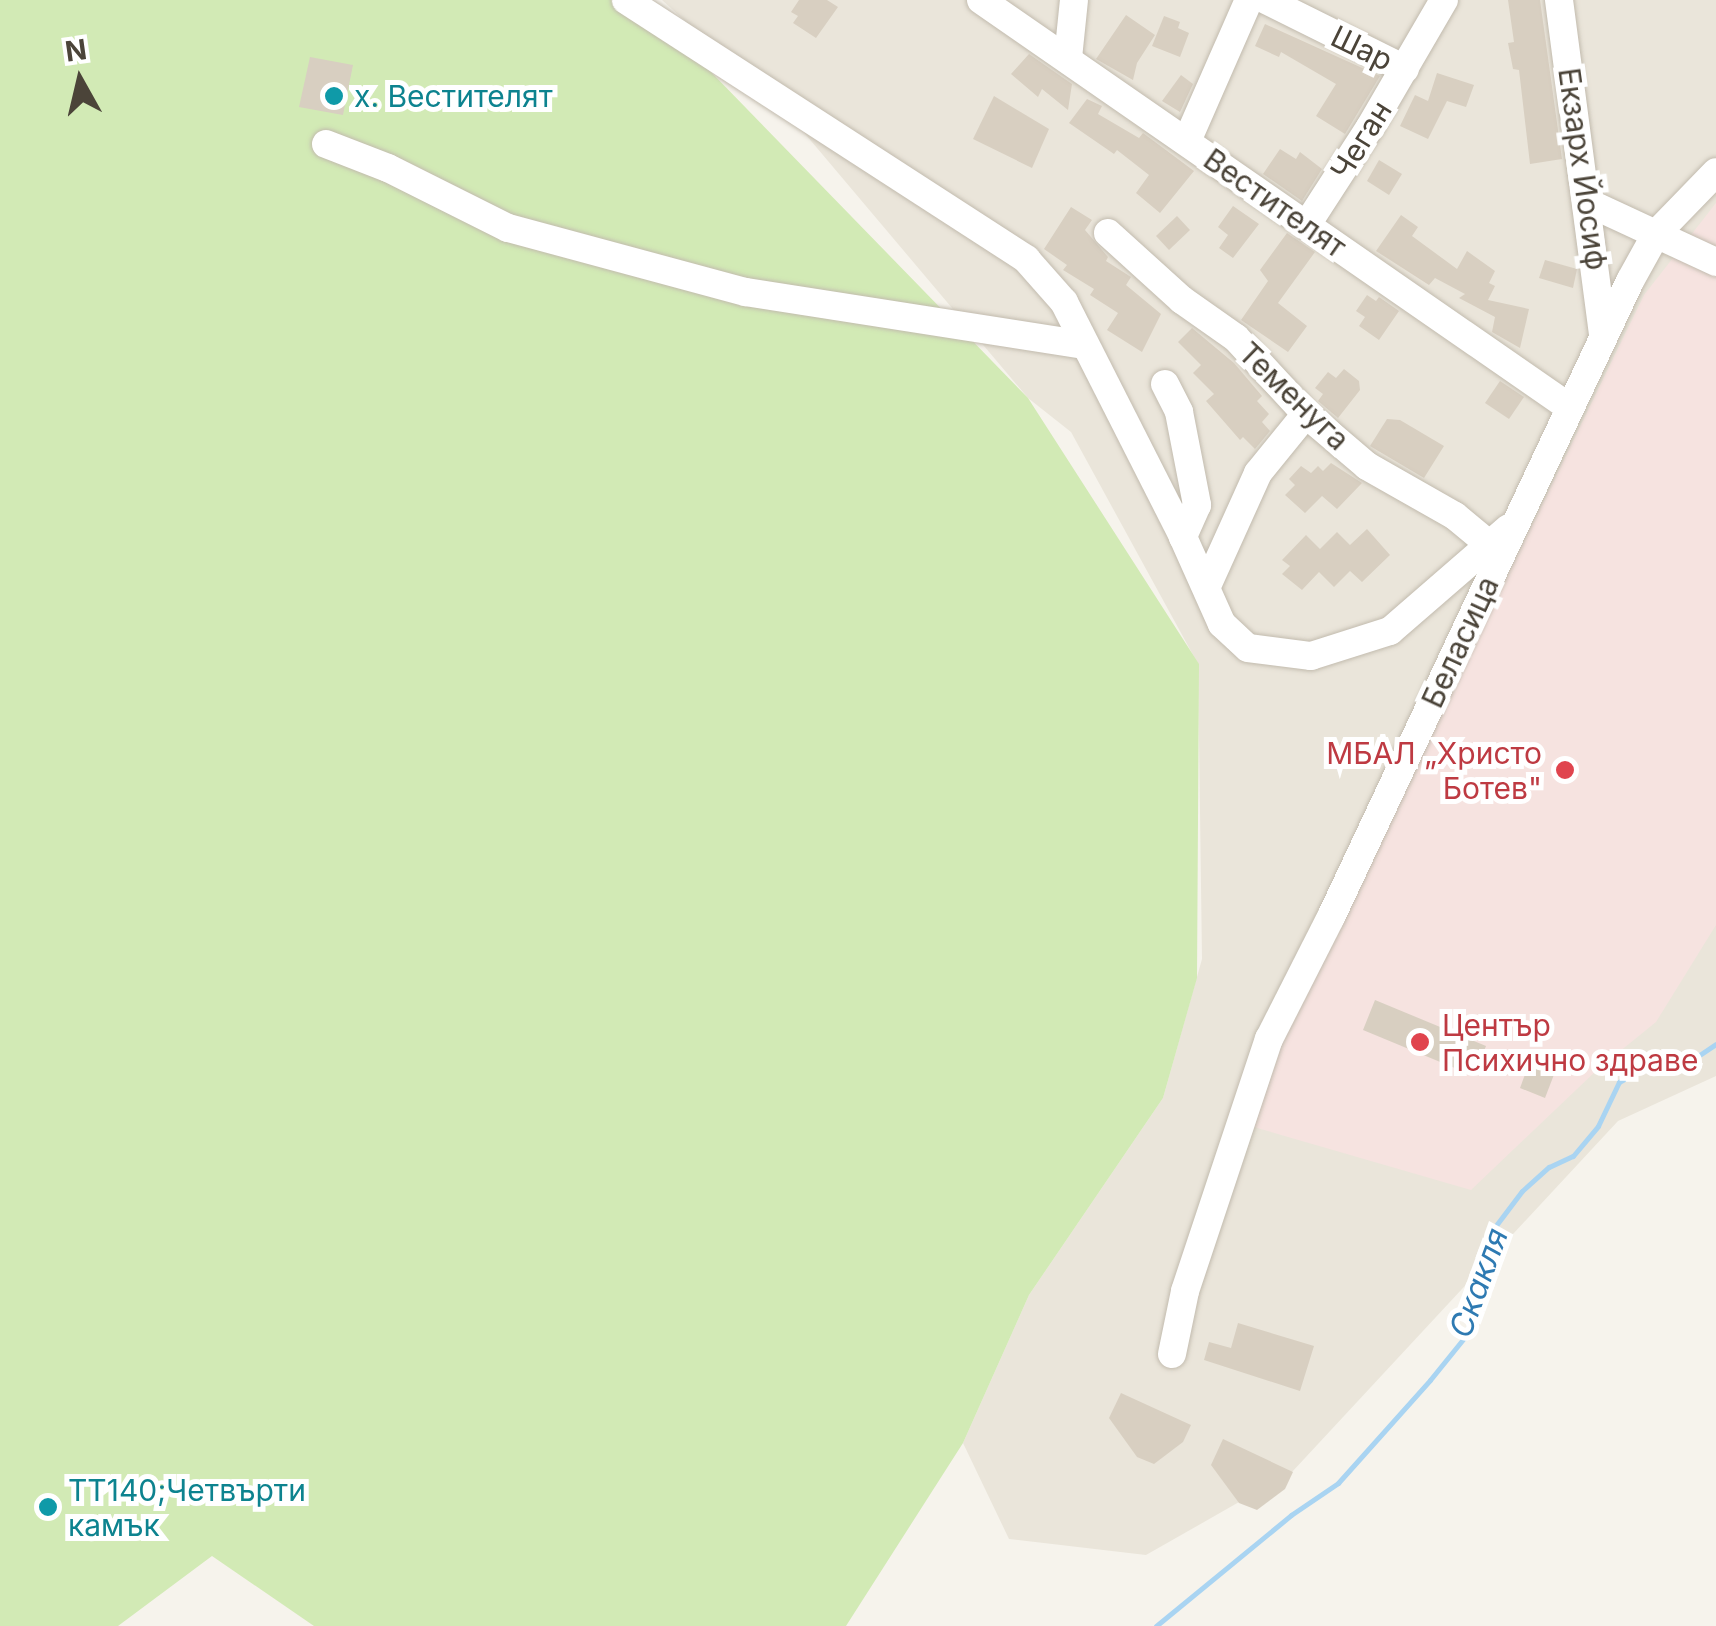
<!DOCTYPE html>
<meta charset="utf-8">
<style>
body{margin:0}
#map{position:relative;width:1716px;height:1626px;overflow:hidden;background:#f6f3ec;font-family:Inter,sans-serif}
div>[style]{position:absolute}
.residential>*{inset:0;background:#eae5da}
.medical>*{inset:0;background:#f6e3e0}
.green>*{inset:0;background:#d2eab5}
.stream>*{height:5px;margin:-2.5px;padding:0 2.5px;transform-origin:2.5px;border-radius:2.5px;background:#a9d4f2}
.building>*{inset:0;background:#d8cfc1}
.roads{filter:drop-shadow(0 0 2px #c2bbae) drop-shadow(0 0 2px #c2bbae)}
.minor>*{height:28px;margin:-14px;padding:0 14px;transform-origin:14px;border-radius:14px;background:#fff}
.dots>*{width:28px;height:28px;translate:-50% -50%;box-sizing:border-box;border:5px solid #fff;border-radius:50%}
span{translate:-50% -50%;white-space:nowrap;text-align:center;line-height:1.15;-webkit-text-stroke:10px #fff;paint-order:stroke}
.street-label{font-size:30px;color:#4b4439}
.culture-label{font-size:30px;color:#0d838f}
.left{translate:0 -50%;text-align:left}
.health-label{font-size:30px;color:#be3a42}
.right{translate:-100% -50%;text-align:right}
.water-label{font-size:32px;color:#2e7ab2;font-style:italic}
.north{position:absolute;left:30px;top:30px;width:100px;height:100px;-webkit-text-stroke:8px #fff;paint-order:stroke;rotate:352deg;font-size:28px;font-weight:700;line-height:40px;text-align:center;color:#4b4439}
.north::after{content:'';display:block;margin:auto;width:35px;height:45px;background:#4b4439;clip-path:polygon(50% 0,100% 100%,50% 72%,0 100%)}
</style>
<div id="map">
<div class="residential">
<div style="clip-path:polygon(662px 0,1716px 0,1716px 1076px,1618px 1121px,1292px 1472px,1146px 1555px,1009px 1539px,963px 1443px,1029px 1295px,1163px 1098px,1202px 959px,1198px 664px,1071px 432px,1028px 398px,790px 116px)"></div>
</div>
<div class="medical">
<div style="clip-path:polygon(1716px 203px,1716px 925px,1656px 1022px,1598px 1069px,1471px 1190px,1254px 1127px,1281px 1040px,1644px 295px)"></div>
</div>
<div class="green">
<div style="clip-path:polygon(0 0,641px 0,1028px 398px,1199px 664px,1197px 978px,1163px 1098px,1029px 1295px,963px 1443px,846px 1626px,314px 1626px,212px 1556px,118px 1626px,0 1626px)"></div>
</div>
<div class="stream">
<div style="left:1156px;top:1626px;width:175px;rotate:-39.4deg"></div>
<div style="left:1291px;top:1515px;width:57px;rotate:-34.2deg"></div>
<div style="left:1338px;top:1483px;width:138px;rotate:-48.2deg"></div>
<div style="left:1430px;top:1380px;width:54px;rotate:-51deg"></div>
<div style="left:1464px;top:1338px;width:39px;rotate:-67deg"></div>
<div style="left:1479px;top:1302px;width:71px;rotate:-80.3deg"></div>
<div style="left:1491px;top:1232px;width:51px;rotate:-52.9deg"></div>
<div style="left:1522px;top:1191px;width:36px;rotate:-42deg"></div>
<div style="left:1549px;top:1167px;width:26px;rotate:-25deg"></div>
<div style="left:1573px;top:1156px;width:39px;rotate:-50deg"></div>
<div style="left:1598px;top:1126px;width:49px;rotate:-64.5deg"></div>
<div style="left:1619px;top:1082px;width:46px;rotate:-29.9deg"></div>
<div style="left:1659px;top:1059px;width:36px;rotate:-2deg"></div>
<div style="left:1695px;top:1058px;width:25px;rotate:-34deg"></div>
</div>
<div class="building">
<div style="clip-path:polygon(799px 0,827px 0,838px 7px,816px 38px,793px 23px,798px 16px,791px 12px)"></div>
<div style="clip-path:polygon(1508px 0,1540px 0,1562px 159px,1530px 164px,1519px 70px,1513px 69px,1508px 43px,1514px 42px)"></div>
<div style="clip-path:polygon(1126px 15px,1155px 35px,1137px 63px,1133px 80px,1096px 59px)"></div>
<div style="clip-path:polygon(1164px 16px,1180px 22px,1178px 28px,1189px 33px,1180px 57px,1152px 46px)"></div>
<div style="clip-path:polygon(1265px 24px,1380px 76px,1345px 134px,1316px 116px,1336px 84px,1281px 52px,1279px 57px,1255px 46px)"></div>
<div style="clip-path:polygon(1029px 54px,1072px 84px,1068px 110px,1042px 89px,1038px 97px,1011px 74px)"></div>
<div style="clip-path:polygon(310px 57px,353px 65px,343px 115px,299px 107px)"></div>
<div style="clip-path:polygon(1437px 73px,1474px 85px,1466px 107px,1447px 101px,1428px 139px,1400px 126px,1415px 95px,1428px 101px)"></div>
<div style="clip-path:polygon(1181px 75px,1193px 84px,1180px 112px,1162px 101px)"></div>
<div style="clip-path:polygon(994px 96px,1049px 129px,1032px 168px,973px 139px)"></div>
<div style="clip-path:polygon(1087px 99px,1102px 106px,1098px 114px,1139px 138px,1143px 133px,1194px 171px,1160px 213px,1136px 193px,1149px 175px,1117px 150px,1114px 154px,1069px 123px)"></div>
<div style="clip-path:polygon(1280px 149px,1296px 159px,1300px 152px,1322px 169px,1302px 201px,1263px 174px)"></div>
<div style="clip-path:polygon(1379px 160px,1402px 174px,1389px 195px,1367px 181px)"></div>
<div style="clip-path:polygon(1233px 206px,1259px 224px,1233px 258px,1219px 248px,1228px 235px,1218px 227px)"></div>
<div style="clip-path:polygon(1071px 207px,1092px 220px,1085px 230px,1108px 257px,1106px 261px,1131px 277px,1126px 285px,1161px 314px,1142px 352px,1107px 330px,1118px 313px,1090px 295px,1094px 289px,1063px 270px,1067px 265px,1044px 249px)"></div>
<div style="clip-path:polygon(1401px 215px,1418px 227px,1412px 236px,1457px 269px,1467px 251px,1495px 271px,1489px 283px,1495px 286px,1488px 300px,1529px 309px,1520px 348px,1492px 332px,1495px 317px,1459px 298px,1465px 294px,1435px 278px,1429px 285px,1376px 251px)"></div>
<div style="clip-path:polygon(1177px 216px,1190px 230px,1169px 250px,1156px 236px)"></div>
<div style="clip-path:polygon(1287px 233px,1315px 252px,1278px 303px,1307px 326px,1288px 352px,1241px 320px,1268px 281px,1260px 270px)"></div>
<div style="clip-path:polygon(1545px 260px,1577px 269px,1573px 288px,1539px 278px)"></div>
<div style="clip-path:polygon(1367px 295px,1376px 301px,1379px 297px,1399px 311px,1379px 340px,1359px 326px,1365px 317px,1356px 311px)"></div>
<div style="clip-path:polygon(1192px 328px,1234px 363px,1262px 396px,1257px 401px,1269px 414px,1262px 422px,1270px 431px,1255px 449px,1243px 437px,1240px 440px,1206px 401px,1214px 394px,1193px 373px,1201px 365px,1178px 342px)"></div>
<div style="clip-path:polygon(1344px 369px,1359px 381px,1360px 390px,1338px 418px,1318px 401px,1323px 394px,1315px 388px,1328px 372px,1336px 378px)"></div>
<div style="clip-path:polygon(1500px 381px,1524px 397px,1509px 419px,1485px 403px)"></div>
<div style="clip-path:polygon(1387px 419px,1400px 420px,1444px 446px,1424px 478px,1370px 446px)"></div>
<div style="clip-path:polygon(1331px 463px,1362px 483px,1337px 509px,1322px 496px,1305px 513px,1285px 495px,1295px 485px,1289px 479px,1301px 466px,1311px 473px,1318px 466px,1323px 471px)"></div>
<div style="clip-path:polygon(1367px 529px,1390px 555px,1362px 582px,1350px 571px,1334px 587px,1319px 572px,1302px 590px,1282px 574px,1290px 566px,1282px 560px,1306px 535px,1320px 549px,1337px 532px,1350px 545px)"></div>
<div style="clip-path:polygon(1375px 1000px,1486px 1046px,1474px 1076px,1363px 1030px)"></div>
<div style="clip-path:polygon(1534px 1050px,1560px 1059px,1545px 1098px,1520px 1088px)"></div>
<div style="clip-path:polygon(1238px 1323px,1314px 1346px,1300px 1391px,1204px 1360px,1209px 1342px,1231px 1348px)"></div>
<div style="clip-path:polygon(1121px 1393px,1191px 1425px,1183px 1442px,1154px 1464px,1137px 1457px,1109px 1418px)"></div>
<div style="clip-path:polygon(1223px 1439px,1293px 1472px,1285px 1489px,1257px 1510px,1239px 1503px,1211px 1465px)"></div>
</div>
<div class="roads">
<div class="minor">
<div style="left:626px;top:0;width:477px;rotate:32.9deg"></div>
<div style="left:1026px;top:259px;width:57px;rotate:48.5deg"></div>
<div style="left:1064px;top:302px;width:263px;rotate:63.1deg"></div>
<div style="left:1183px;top:537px;width:95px;rotate:65.9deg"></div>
<div style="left:1222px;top:624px;width:35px;rotate:43deg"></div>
<div style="left:1248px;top:648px;width:64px;rotate:7.2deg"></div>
<div style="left:1311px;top:656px;width:83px;rotate:-17.6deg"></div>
<div style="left:1390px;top:631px;width:157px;rotate:-40.9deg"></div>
<div style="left:981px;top:0;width:715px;rotate:34.69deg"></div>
<div style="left:1266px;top:0;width:155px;rotate:26.4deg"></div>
<div style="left:1559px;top:0;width:335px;rotate:82.5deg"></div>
<div style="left:1068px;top:58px;width:58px;rotate:-84.1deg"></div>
<div style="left:1187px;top:141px;width:154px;rotate:-66.3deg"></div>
<div style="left:326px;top:144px;width:66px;rotate:21.2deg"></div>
<div style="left:388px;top:168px;width:134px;rotate:26.6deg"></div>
<div style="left:508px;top:228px;width:246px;rotate:15.1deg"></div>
<div style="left:746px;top:292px;width:341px;rotate:8.9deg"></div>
<div style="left:1589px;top:203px;width:140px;rotate:24.9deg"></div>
<div style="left:1306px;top:226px;width:118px;rotate:-57.1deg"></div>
<div style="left:1370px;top:127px;width:147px;rotate:-59.8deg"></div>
<div style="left:1108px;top:233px;width:100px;rotate:42.2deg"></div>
<div style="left:1182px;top:300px;width:66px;rotate:35.1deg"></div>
<div style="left:1236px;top:338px;width:103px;rotate:47.4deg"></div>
<div style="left:1306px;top:414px;width:80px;rotate:40.4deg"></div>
<div style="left:1367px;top:466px;width:101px;rotate:29.6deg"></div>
<div style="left:1455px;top:516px;width:45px;rotate:39.6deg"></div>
<div style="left:1165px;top:384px;width:31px;rotate:63deg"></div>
<div style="left:1179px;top:412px;width:95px;rotate:79deg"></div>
<div style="left:1197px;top:505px;width:35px;rotate:114deg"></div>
<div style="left:1207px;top:586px;width:124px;rotate:-65.7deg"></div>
<div style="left:1258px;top:473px;width:76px;rotate:-50.9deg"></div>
<div style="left:1172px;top:1354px;width:64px;rotate:-78.3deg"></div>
<div style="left:1185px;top:1291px;width:266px;rotate:-71.6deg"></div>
<div style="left:1269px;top:1039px;width:137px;rotate:-63.1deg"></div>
<div style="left:1331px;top:917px;width:703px;rotate:-64.82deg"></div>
<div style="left:1630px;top:281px;width:54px;rotate:-61deg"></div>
<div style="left:1656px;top:234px;width:86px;rotate:-45.9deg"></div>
</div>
</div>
<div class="dots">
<div style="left:334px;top:96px;background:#0f9aa8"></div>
<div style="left:1565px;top:770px;background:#e0444e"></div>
<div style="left:1420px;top:1042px;background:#e0444e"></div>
<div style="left:48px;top:1507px;background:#0f9aa8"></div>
</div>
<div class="street-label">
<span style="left:1362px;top:48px;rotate:26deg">Шар</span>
<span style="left:1361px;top:140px;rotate:-58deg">Чеган</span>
<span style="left:1583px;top:169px;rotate:82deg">Екзарх Йосиф</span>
<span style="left:1275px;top:203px;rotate:35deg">Вестителят</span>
<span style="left:1294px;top:396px;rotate:44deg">Теменуга</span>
<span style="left:1460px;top:642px;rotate:-65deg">Беласица</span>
</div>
<div class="culture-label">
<span class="left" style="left:354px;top:96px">х. Вестителят</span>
<span class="left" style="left:68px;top:1507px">TT140;Четвърти<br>камък</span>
</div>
<div class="health-label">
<span class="right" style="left:1542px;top:770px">МБАЛ „Христо<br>Ботев"</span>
<span class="left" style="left:1442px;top:1042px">Център<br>Психично здраве</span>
</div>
<div class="water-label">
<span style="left:1479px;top:1283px;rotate:-70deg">Скакля</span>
</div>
<div class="north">N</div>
</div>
